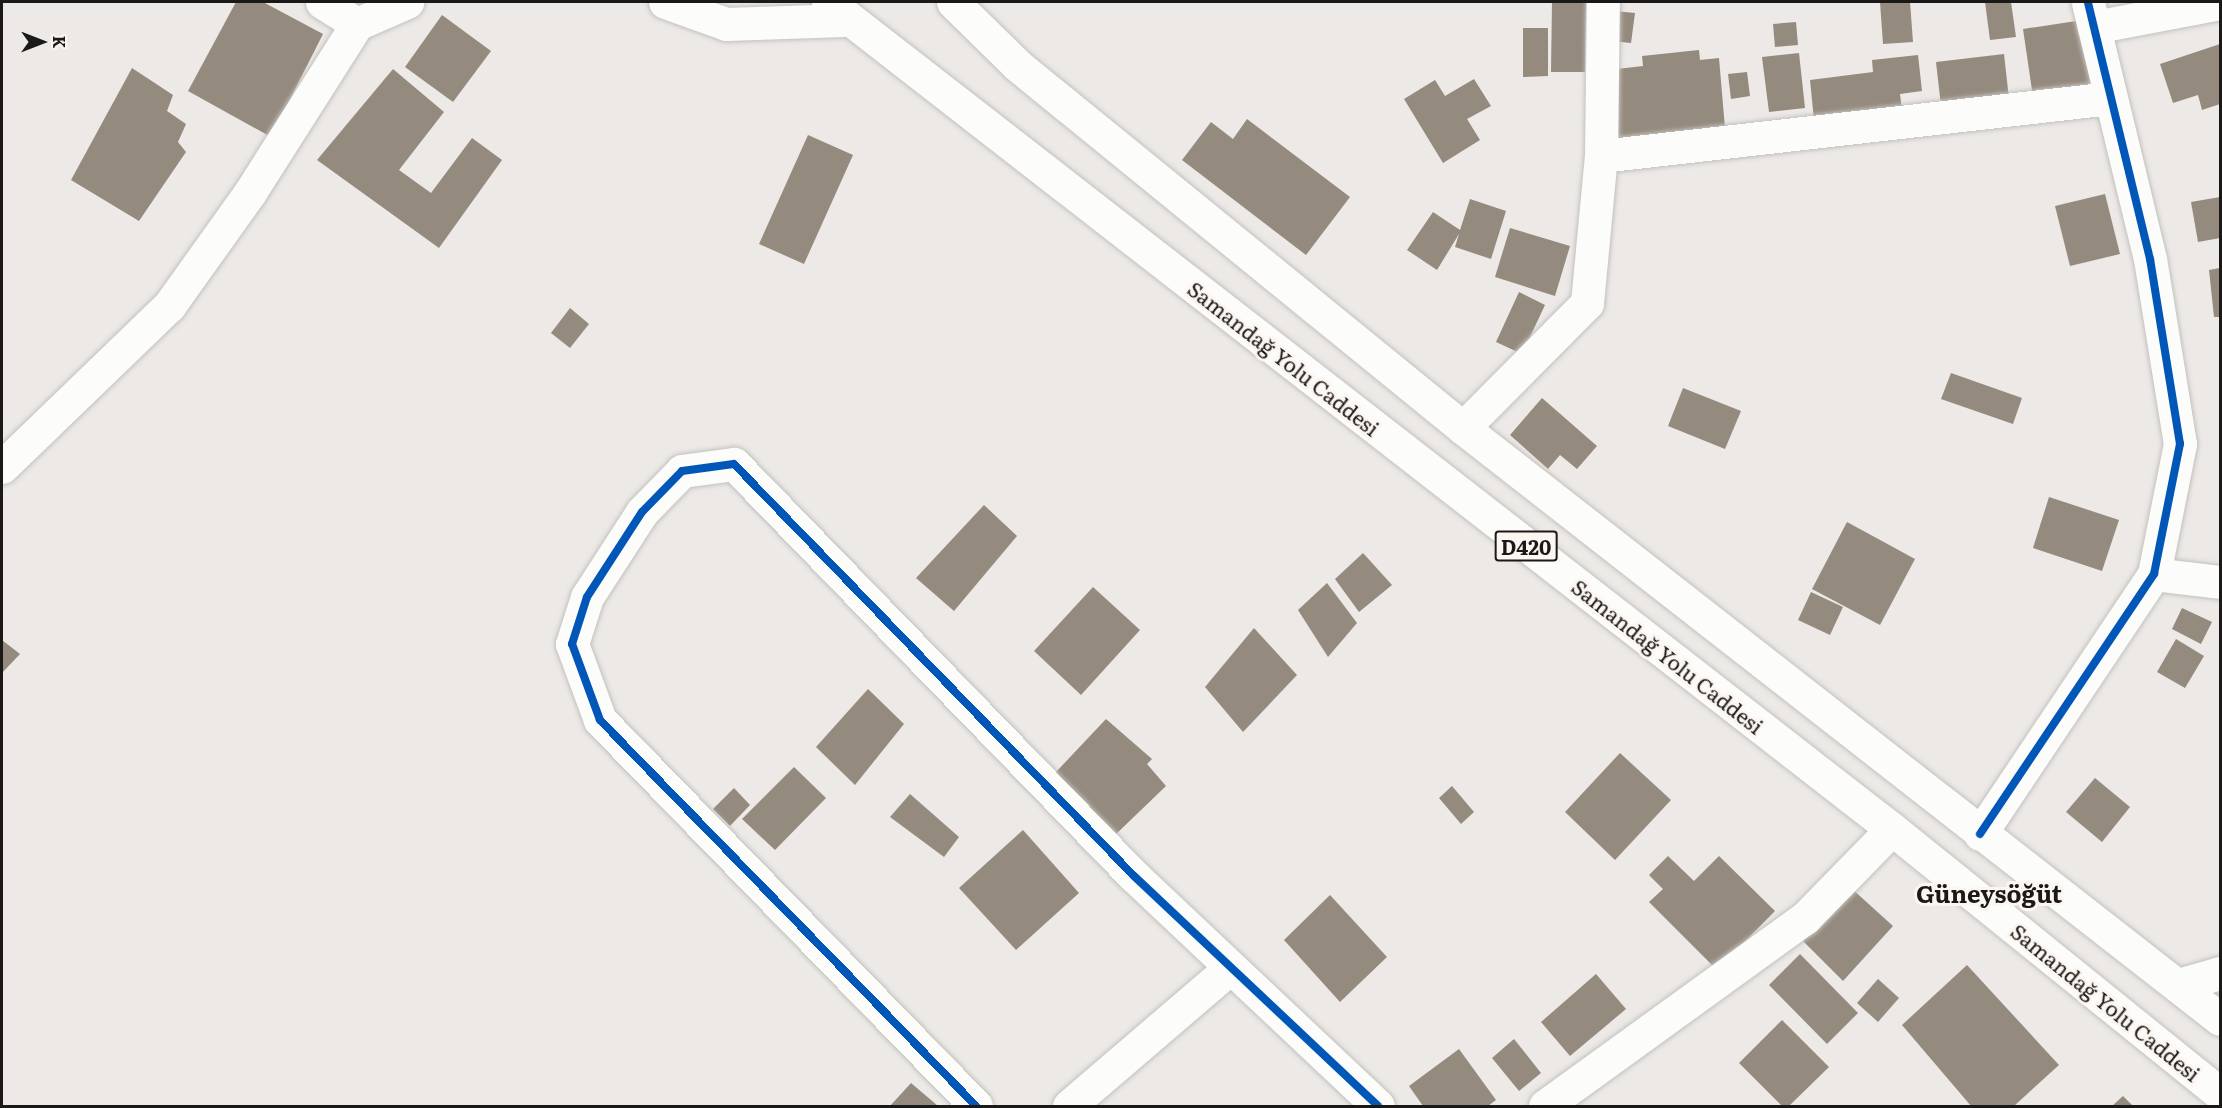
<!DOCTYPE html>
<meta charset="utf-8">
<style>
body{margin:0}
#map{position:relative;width:2222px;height:1108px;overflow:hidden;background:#ece9e6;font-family:Literata,serif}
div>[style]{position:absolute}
.building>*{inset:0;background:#958a7e}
.roads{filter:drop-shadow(0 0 2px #c3c1be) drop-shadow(0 0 2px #c3c1be)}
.minor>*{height:33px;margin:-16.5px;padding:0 16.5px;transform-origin:16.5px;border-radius:16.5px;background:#fcfcfb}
.highway>*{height:33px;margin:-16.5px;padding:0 16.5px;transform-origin:16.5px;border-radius:16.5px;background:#fcfcfb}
.cycleway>*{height:8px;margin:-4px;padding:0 4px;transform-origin:4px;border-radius:4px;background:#0057b8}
span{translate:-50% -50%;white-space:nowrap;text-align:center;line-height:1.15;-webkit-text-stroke:6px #fcf6f1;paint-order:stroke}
.shield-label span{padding:2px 4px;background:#fcf6f1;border:2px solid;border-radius:4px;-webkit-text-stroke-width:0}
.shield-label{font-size:20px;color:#1b1917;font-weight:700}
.street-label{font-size:21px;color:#1b1917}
.quarter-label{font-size:24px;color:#1b1917;font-weight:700}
.frame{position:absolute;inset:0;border:3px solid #1b1917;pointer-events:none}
.north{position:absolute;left:12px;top:12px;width:60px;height:60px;-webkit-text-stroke:4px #fcf6f1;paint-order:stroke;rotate:90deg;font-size:16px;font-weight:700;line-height:24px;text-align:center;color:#1b1917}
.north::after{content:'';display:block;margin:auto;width:21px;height:27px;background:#1b1917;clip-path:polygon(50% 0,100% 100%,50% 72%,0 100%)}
</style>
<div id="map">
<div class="building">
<div style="clip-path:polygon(236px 2px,263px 2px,323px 34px,271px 137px,188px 91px)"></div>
<div style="clip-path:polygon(1552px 2px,1586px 2px,1585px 72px,1551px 72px)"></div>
<div style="clip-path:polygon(1880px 2px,1910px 2px,1913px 42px,1883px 44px)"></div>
<div style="clip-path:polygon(1985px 2px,2011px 2px,2016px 37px,1990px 40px)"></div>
<div style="clip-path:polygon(1614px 11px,1635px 13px,1631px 43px,1611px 41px)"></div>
<div style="clip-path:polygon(442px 15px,491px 51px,453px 102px,405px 67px)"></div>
<div style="clip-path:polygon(2083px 20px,2093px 88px,2033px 97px,2023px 29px)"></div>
<div style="clip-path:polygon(1796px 22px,1798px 45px,1775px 47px,1773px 24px)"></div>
<div style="clip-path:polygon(1523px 28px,1548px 28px,1548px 76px,1523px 77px)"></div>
<div style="clip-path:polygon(2220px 44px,2220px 104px,2202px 110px,2198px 95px,2173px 103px,2160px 64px)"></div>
<div style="clip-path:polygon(1699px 50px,1700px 60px,1719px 58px,1725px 128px,1616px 139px,1608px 70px,1643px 66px,1642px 56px)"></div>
<div style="clip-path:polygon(1799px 53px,1805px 108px,1769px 112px,1762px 57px)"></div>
<div style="clip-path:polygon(2004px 54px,2009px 99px,1941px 106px,1936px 62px)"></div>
<div style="clip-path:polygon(1918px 55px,1922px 91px,1900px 94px,1902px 110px,1814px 120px,1810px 80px,1873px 72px,1872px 60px)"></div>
<div style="clip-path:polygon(132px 68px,173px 95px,167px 111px,186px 124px,178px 142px,186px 152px,139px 221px,71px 180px)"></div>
<div style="clip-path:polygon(393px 69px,444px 112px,399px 170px,431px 193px,472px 138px,502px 160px,439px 248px,317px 160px)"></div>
<div style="clip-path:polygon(1747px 72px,1750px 96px,1731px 99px,1728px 74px)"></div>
<div style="clip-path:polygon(1474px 79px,1491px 106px,1467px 119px,1480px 140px,1443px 163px,1404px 99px,1435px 80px,1445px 96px)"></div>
<div style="clip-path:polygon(1247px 119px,1350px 197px,1306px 255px,1182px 160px,1211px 122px,1233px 139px)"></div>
<div style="clip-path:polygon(808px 135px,853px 155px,804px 264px,759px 244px)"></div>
<div style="clip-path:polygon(2105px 194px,2120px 254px,2070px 266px,2055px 206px)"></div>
<div style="clip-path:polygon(2220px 197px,2220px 238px,2198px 242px,2191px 202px)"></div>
<div style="clip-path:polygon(1470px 199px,1506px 211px,1491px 259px,1455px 247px,1459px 234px,1437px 270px,1407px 250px,1433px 212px,1460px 230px)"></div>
<div style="clip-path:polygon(1510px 228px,1570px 246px,1555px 296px,1495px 277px)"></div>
<div style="clip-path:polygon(2220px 268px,2220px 317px,2214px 317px,2209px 270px)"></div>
<div style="clip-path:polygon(1519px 292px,1545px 305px,1522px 354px,1496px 342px)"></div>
<div style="clip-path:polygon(570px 308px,589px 324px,570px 348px,551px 333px)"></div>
<div style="clip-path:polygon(1951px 373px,2022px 398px,2013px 424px,1941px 399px)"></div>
<div style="clip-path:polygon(1683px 388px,1741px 411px,1725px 449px,1668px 426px)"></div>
<div style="clip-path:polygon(1542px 398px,1597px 446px,1577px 469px,1560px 455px,1548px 469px,1510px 435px)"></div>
<div style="clip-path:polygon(2049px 497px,2119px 520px,2102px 571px,2033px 548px)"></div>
<div style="clip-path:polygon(984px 505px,1017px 536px,954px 611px,916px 578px)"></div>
<div style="clip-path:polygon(1847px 522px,1915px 559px,1880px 625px,1812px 589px)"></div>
<div style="clip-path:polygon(1363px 553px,1392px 585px,1359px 612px,1335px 579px)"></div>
<div style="clip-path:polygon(1327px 583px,1357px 623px,1328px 657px,1298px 610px)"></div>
<div style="clip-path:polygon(1093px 587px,1140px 630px,1081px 695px,1034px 651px)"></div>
<div style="clip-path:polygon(1811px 592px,1843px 607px,1830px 635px,1798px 620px)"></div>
<div style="clip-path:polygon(2182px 608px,2212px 622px,2201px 644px,2172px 629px)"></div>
<div style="clip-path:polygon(1254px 628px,1297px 675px,1243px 732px,1205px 687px)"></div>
<div style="clip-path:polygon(2176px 639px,2204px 656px,2185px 688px,2157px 672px)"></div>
<div style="clip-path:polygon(2px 640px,20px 654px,2px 673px)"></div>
<div style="clip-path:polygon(868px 689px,904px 724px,855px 785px,816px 747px)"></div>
<div style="clip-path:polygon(1106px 719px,1152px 759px,1147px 764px,1166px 786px,1113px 837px,1056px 772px)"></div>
<div style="clip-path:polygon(1620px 753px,1671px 800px,1615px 860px,1565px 812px)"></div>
<div style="clip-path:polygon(794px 767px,826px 798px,775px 850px,742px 819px)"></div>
<div style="clip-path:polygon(2095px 778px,2130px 807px,2102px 842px,2066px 812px)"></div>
<div style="clip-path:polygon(1452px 786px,1474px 812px,1461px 824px,1439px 798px)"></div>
<div style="clip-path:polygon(734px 788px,750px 805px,730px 826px,713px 809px)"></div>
<div style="clip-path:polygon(910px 794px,959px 837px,944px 857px,890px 817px)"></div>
<div style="clip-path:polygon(1023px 830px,1079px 893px,1016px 950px,959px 888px)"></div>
<div style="clip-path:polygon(1668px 856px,1694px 881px,1719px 856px,1775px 911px,1717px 970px,1649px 902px,1663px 889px,1649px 875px)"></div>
<div style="clip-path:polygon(1851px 888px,1893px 926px,1843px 981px,1803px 941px)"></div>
<div style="clip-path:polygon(1330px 895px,1387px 957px,1340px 1002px,1284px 940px)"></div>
<div style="clip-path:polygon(1800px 954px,1858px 1013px,1827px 1044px,1769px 985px)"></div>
<div style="clip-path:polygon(1967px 965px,2059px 1065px,2014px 1106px,1971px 1106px,1902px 1025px)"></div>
<div style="clip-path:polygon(1596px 974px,1626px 1009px,1570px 1056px,1541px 1022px)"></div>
<div style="clip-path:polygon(1878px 979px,1899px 998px,1878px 1022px,1857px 1003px)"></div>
<div style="clip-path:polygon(1782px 1020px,1829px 1067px,1789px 1106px,1782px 1106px,1739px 1063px)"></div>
<div style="clip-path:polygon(1514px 1039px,1541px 1073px,1519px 1091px,1492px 1058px)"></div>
<div style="clip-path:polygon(1459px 1049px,1496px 1100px,1488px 1106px,1423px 1106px,1409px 1086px)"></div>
<div style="clip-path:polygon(911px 1083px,938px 1106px,890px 1106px)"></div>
<div style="clip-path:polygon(2123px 1096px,2133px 1106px,2112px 1106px)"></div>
</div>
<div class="roads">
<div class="minor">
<div style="left:322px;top:2px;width:41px;rotate:32.2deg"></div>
<div style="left:665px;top:2px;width:65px;rotate:19.8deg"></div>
<div style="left:726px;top:24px;width:119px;rotate:-1.9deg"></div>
<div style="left:2094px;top:27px;width:128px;rotate:-10.8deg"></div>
<div style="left:1601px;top:156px;width:513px;rotate:-6.49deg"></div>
<div style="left:1463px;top:428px;width:176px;rotate:-45.2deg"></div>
<div style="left:1587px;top:303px;width:148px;rotate:-84.6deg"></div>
<div style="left:1601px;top:156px;width:154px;rotate:-89.3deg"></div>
<div style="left:2px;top:467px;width:232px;rotate:-44deg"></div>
<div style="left:169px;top:306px;width:138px;rotate:-54.5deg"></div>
<div style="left:249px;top:194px;width:201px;rotate:-57.6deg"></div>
<div style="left:357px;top:24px;width:55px;rotate:-23.7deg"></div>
<div style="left:2154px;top:574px;width:66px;rotate:6.9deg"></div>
<div style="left:1980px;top:834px;width:313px;rotate:-56.2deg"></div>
<div style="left:2154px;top:574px;width:133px;rotate:-78.7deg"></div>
<div style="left:2180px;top:444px;width:187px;rotate:-99.2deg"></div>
<div style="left:2150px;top:259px;width:264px;rotate:-103.6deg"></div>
<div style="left:2178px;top:985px;width:44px;rotate:-15.9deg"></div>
<div style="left:976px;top:1106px;width:539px;rotate:-134.25deg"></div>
<div style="left:600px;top:720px;width:81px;rotate:-110.2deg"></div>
<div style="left:572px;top:644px;width:49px;rotate:-72.3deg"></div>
<div style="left:587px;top:597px;width:101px;rotate:-57.1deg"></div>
<div style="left:642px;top:512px;width:57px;rotate:-45.7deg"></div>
<div style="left:682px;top:471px;width:52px;rotate:-7.7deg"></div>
<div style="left:734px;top:464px;width:574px;rotate:45.85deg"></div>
<div style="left:1134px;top:876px;width:335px;rotate:43.3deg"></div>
<div style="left:1069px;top:1106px;width:212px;rotate:-40.6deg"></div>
<div style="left:1545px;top:1106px;width:321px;rotate:-35.9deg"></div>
<div style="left:1805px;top:918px;width:124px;rotate:-45.7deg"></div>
</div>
<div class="highway">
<div style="left:828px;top:2px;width:1348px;rotate:37.86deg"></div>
<div style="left:1892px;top:829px;width:422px;rotate:38.9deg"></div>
<div style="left:953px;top:2px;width:90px;rotate:44.5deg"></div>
<div style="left:1017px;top:65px;width:575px;rotate:39.14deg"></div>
<div style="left:1463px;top:428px;width:960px;rotate:37.98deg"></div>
</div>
</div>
<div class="cycleway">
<div style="left:1980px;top:834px;width:313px;rotate:-56.2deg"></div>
<div style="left:2154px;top:574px;width:133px;rotate:-78.7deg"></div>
<div style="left:2180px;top:444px;width:187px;rotate:-99.2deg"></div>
<div style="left:2150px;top:259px;width:264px;rotate:-103.6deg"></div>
<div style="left:976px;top:1106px;width:539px;rotate:-134.25deg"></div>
<div style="left:600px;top:720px;width:81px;rotate:-110.2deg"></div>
<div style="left:572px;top:644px;width:49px;rotate:-72.3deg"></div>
<div style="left:587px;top:597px;width:101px;rotate:-57.1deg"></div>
<div style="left:642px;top:512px;width:57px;rotate:-45.7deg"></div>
<div style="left:682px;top:471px;width:52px;rotate:-7.7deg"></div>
<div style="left:734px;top:464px;width:574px;rotate:45.85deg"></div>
<div style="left:1134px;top:876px;width:335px;rotate:43.3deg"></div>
</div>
<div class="shield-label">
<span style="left:1526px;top:546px">D420</span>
</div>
<div class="street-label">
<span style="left:1284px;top:358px;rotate:38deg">Samandağ Yolu Caddesi</span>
<span style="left:1668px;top:656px;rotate:38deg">Samandağ Yolu Caddesi</span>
<span style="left:2106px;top:1002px;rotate:39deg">Samandağ Yolu Caddesi</span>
</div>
<div class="quarter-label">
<span style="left:1989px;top:893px">Güneysöğüt</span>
</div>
<div class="frame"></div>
<div class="north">K</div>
</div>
